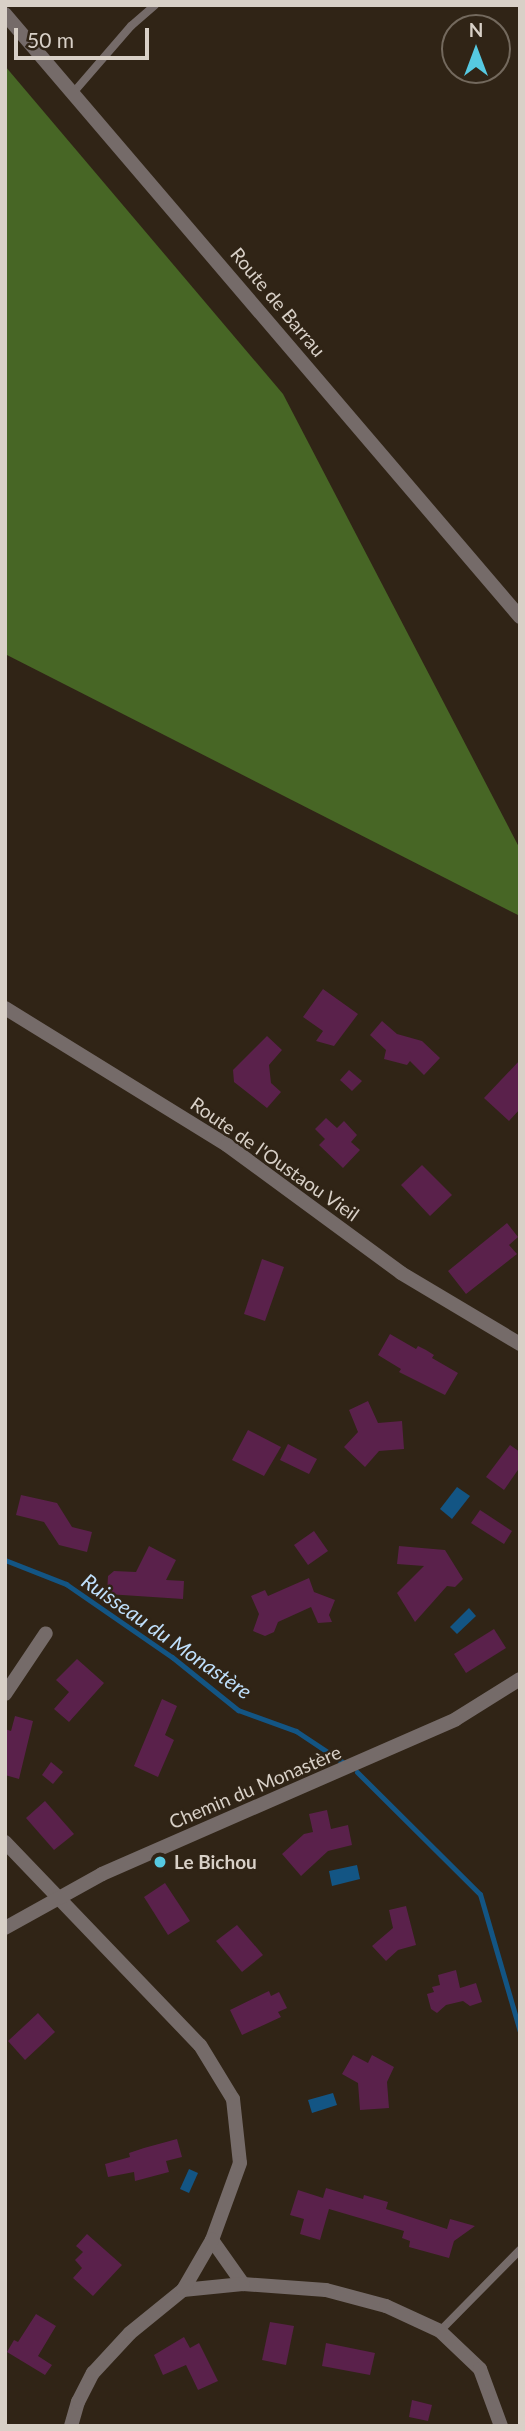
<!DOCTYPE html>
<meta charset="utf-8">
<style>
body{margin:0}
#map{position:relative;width:525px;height:2431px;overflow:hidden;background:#302416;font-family:Lato,sans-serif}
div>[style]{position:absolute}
.forest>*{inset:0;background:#476625}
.water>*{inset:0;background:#135584}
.stream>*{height:5px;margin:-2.5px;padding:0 2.5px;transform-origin:2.5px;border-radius:2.5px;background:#135584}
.building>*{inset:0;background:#5a214b}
.service>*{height:8px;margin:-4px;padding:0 4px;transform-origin:4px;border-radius:4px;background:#756b69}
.minor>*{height:14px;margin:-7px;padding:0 7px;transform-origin:7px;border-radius:7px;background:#756b69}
.tertiary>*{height:14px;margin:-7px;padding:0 7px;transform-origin:7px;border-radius:7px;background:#756b69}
.dots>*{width:19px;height:19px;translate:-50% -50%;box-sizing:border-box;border:4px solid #302416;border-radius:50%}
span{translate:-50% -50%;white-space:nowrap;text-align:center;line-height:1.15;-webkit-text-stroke:5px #302416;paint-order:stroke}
.street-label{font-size:19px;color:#d8d0c7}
.poi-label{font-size:19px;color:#d8d0c7;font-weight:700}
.left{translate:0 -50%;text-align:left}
.water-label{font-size:21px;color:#bfdffb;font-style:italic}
.frame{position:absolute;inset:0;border:7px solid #d8d0c7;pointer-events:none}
.north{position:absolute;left:441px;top:14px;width:70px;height:70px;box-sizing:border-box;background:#302416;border:2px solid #73695d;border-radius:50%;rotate:0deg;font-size:19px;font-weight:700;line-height:28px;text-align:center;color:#d8d0c7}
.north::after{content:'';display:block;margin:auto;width:24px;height:32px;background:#56c9e1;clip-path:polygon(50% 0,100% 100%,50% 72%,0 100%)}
.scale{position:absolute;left:14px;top:28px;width:135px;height:32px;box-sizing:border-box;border:4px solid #d8d0c7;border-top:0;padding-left:9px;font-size:21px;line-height:24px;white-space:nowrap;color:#d8d0c7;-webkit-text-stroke:5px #302416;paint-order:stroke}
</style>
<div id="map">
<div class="forest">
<div style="clip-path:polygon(5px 66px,283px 394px,520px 849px,520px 916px,5px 654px)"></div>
</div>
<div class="water">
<div style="clip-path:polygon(457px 1487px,470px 1496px,452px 1519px,440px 1509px)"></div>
<div style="clip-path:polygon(469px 1608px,476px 1616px,457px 1634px,450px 1627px)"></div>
<div style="clip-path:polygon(357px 1865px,360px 1879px,332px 1886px,329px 1871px)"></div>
<div style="clip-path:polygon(333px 2093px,337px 2105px,312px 2113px,308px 2100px)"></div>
<div style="clip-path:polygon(189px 2169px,198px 2173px,189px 2193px,180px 2189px)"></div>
</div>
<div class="stream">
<div style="left:5px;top:1560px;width:66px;rotate:21.5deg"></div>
<div style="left:66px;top:1584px;width:129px;rotate:34.6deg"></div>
<div style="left:172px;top:1657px;width:85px;rotate:38.8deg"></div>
<div style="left:238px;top:1710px;width:62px;rotate:19.9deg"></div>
<div style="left:296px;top:1731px;width:58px;rotate:33.7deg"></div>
<div style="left:357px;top:1772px;width:173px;rotate:44.8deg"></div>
<div style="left:480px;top:1894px;width:144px;rotate:73.8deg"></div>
</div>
<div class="building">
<div style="clip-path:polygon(323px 989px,358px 1014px,334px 1046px,316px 1041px,323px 1031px,303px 1017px)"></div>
<div style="clip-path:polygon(382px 1021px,397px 1034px,422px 1041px,440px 1058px,424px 1075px,410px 1061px,407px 1065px,384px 1059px,386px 1050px,370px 1035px)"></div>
<div style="clip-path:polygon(267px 1036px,282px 1050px,269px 1065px,271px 1083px,281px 1092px,267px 1108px,234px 1082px,233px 1070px)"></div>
<div style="clip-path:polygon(520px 1060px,520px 1109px,509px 1121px,484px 1098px)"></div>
<div style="clip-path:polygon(349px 1070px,362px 1081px,352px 1091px,340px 1080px)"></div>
<div style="clip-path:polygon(326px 1118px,337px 1128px,344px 1121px,357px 1135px,351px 1142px,360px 1150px,343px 1168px,319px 1145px,325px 1139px,315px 1129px)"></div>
<div style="clip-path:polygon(422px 1165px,452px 1195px,430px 1216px,401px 1185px)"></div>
<div style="clip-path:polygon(507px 1223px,518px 1237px,509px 1245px,517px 1254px,466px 1294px,448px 1271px)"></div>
<div style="clip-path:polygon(262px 1259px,284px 1267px,265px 1321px,244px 1314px)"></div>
<div style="clip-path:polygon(390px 1334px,416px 1349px,418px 1346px,426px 1350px,434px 1355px,432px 1358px,458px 1373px,445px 1395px,399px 1372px,401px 1369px,378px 1355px)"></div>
<div style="clip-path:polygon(368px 1401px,378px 1423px,402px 1421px,404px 1449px,379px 1451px,365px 1467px,344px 1447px,358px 1432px,349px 1410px)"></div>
<div style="clip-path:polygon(248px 1430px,281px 1447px,264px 1476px,232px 1460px)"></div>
<div style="clip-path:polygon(288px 1444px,317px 1459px,309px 1474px,280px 1460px)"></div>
<div style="clip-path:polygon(510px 1445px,520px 1452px,520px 1467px,504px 1490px,486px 1477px)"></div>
<div style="clip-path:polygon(21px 1495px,57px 1503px,72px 1527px,92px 1532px,87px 1552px,59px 1545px,44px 1522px,16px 1515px)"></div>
<div style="clip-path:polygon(480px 1510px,512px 1531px,504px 1544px,471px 1523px)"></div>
<div style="clip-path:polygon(314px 1531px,328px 1551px,308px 1565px,294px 1545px)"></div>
<div style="clip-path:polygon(149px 1546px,176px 1560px,166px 1580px,184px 1581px,183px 1599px,107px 1594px,108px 1576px,114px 1571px,136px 1572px)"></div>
<div style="clip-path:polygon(399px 1546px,445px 1550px,463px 1579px,455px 1587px,447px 1586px,415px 1622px,397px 1593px,424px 1566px,397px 1564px)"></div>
<div style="clip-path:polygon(309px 1578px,314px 1592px,335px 1600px,329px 1615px,332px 1622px,318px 1623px,311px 1607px,278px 1622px,274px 1632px,265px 1636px,253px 1631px,259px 1614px,251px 1596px,265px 1590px,268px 1596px)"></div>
<div style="clip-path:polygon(494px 1629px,506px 1648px,466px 1673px,454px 1654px)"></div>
<div style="clip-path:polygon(77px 1659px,104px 1683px,69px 1722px,54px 1709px,69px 1692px,56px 1680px)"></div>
<div style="clip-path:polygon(162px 1699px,177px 1706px,165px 1735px,174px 1740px,158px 1777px,134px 1766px)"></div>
<div style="clip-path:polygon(15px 1716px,33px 1721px,19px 1779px,5px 1775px,5px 1729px,11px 1731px)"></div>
<div style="clip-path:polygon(51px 1762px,63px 1772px,53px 1784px,42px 1775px)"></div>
<div style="clip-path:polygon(45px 1801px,74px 1834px,54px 1850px,26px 1818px)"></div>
<div style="clip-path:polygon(327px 1810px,331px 1829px,348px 1825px,352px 1845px,328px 1851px,301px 1876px,282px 1854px,304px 1834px,313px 1832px,309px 1814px)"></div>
<div style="clip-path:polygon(165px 1883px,190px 1921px,168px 1935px,144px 1897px)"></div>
<div style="clip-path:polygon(406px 1906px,416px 1945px,398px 1950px,386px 1961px,372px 1946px,393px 1928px,389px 1910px)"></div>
<div style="clip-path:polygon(237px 1925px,263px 1955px,242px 1972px,216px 1941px)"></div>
<div style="clip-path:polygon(456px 1970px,460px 1988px,476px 1983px,482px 2002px,470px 2006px,463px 2001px,446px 2005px,437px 2013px,431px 2009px,427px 1994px,434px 1992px,432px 1987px,440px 1985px,438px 1975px)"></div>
<div style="clip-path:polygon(269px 1991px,271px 1996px,279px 1992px,287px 2008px,278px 2012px,281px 2017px,242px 2035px,230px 2010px)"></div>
<div style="clip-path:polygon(38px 2013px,55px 2032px,25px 2060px,8px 2041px)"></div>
<div style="clip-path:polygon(353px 2055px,368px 2063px,372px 2055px,394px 2067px,387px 2082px,389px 2108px,360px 2110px,358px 2083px,342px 2074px)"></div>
<div style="clip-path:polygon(177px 2139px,182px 2157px,166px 2161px,169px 2172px,135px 2181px,134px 2172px,108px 2177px,105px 2164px,130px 2157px,129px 2153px,144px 2148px)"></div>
<div style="clip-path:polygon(326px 2188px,363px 2199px,364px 2195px,388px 2202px,386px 2209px,447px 2229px,450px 2219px,475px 2226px,454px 2241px,449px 2258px,409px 2247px,410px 2241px,402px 2238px,404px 2231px,329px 2209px,320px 2240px,300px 2234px,304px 2219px,290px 2215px,298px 2190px,323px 2198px)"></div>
<div style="clip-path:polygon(87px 2234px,122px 2265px,93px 2296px,73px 2278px,82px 2268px,75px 2260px,83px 2252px,76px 2246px)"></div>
<div style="clip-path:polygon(36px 2314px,56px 2326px,38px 2356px,52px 2365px,45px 2375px,7px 2352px,14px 2340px,18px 2342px)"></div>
<div style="clip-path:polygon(270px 2322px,294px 2326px,286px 2365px,262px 2360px)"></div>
<div style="clip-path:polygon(184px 2337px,190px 2348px,199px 2343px,218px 2381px,198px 2390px,186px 2365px,163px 2375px,154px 2355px)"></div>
<div style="clip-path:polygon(326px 2343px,375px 2353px,370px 2375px,322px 2366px)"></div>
<div style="clip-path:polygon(412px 2400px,432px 2405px,428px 2421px,409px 2417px)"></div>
</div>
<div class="service">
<div style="left:73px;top:93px;width:89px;rotate:-49.1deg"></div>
<div style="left:131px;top:26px;width:32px;rotate:-41deg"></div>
<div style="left:440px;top:2331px;width:114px;rotate:-45.4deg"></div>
</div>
<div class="minor">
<div style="left:5px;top:1694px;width:73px;rotate:-56.1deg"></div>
<div style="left:5px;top:1842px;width:281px;rotate:46.2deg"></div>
<div style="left:200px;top:2045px;width:63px;rotate:58.6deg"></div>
<div style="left:233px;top:2099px;width:64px;rotate:83.8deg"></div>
<div style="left:240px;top:2163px;width:82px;rotate:110deg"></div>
<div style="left:212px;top:2240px;width:54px;rotate:54.8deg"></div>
<div style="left:243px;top:2284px;width:83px;rotate:4.1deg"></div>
<div style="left:326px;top:2290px;width:62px;rotate:14.9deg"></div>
<div style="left:386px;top:2306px;width:60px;rotate:24.8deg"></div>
<div style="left:440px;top:2331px;width:55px;rotate:43.5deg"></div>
<div style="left:480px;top:2369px;width:61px;rotate:69.8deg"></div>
<div style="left:5px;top:1928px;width:111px;rotate:-29.1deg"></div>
<div style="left:102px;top:1874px;width:386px;rotate:-23.6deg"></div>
<div style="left:456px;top:1719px;width:75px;rotate:-32deg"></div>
<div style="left:183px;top:2290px;width:60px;rotate:-5.7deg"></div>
<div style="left:71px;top:2426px;width:25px;rotate:-74deg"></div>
<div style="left:78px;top:2402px;width:33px;rotate:-63deg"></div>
<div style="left:93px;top:2373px;width:54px;rotate:-47.2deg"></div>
<div style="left:130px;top:2333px;width:68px;rotate:-39.1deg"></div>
<div style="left:183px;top:2290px;width:58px;rotate:-59.9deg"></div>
</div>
<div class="tertiary">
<div style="left:5px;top:14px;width:793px;rotate:49.5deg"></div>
<div style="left:5px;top:1008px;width:261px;rotate:31.7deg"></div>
<div style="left:227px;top:1145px;width:216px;rotate:36.3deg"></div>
<div style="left:401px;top:1273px;width:139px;rotate:30.8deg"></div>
</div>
<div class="dots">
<div style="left:160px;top:1862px;background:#56c9e1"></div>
</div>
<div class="street-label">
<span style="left:278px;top:302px;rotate:50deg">Route de Barrau</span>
<span style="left:275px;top:1159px;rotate:35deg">Route de l'Oustaou Vieil</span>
<span style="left:255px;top:1787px;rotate:-23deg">Chemin du Monastère</span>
</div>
<div class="poi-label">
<span class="left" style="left:174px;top:1862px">Le Bichou</span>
</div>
<div class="water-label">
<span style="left:167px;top:1636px;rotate:35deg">Ruisseau du Monastère</span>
</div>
<div class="frame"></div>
<div class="north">N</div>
<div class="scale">50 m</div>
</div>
